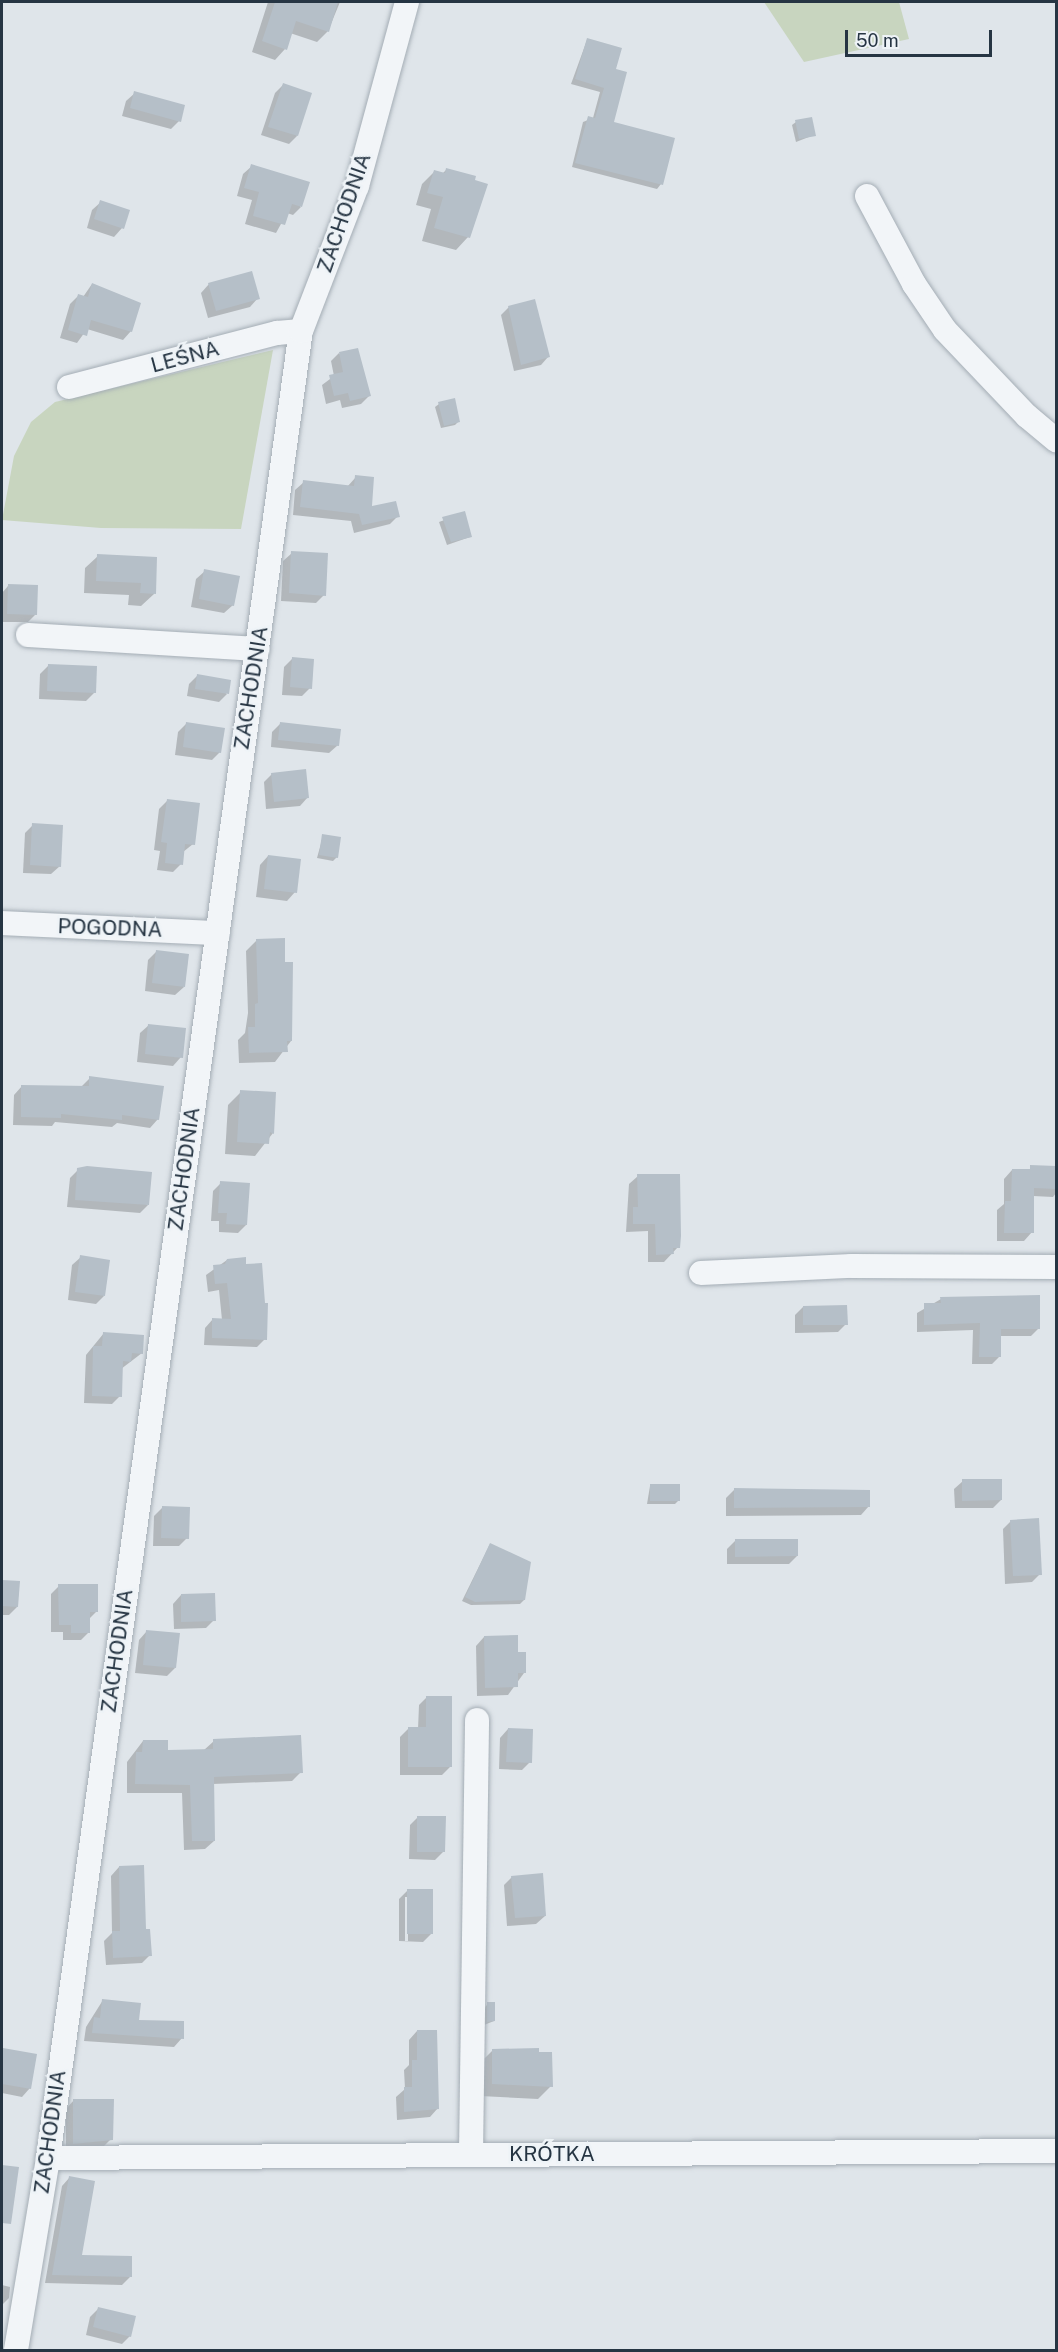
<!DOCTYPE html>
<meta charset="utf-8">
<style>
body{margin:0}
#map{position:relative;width:1058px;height:2352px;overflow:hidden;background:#dfe5ea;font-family:"Public Sans",sans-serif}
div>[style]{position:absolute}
.green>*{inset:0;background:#c8d5bf}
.shadow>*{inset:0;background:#0003}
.building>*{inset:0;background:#b5bfc8}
.roads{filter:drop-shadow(0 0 2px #a4adb5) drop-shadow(0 0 2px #a4adb5)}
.minor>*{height:24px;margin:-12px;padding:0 12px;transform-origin:12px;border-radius:12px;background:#f2f5f8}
span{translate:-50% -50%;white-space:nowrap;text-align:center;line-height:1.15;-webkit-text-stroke:5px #eef3f7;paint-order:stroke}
.street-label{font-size:21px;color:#263543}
.frame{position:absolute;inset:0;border:3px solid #263543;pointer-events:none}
.scale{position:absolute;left:845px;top:30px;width:147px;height:27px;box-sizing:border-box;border:3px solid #263543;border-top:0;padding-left:8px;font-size:18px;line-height:21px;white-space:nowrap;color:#263543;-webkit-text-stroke:4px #eef3f7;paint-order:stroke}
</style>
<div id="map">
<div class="green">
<div style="clip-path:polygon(764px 2px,899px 2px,909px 39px,804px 62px)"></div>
<div style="clip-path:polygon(273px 350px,241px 529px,101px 528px,2px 520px,14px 456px,31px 422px,55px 402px)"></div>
</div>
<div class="shadow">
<div style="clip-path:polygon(268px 2px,340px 2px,328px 31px,317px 42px,290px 33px,285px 49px,275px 60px,252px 52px)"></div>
<div style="clip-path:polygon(587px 40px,614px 71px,612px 123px,661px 184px,657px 189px,572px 167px,583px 122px,593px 118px,600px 92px,571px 84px)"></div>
<div style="clip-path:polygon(283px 85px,297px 136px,289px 144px,261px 135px,275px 93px)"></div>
<div style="clip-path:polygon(135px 93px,179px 121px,171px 129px,122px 116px,126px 101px)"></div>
<div style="clip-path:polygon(796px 122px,814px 135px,796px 142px,792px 125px)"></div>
<div style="clip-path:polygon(252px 166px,301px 207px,293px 215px,287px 213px,276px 233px,245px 224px,252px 200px,237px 196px,243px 174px)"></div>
<div style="clip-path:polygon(447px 169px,468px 237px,456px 250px,422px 241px,431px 209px,416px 205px,422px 184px,434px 172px,442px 174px)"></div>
<div style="clip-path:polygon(101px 202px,122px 228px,114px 237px,87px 228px,92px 210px)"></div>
<div style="clip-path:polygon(92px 284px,131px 331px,123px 340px,87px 329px,77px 343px,60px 338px,70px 304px,79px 295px,83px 297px)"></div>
<div style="clip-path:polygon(209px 284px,258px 298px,250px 307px,208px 318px,201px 293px)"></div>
<div style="clip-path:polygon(509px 307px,548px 357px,541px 365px,514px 371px,501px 315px)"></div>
<div style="clip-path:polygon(339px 353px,369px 396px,361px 404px,342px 408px,340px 400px,326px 404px,322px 385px,334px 376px,331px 361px)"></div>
<div style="clip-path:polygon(439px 404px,459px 421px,455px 425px,441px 428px,435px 407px)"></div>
<div style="clip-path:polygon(356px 477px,370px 508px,398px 516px,390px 524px,354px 533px,351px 521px,293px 515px,295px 490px,304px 482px,347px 487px)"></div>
<div style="clip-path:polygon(464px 513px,470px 537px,447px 545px,439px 522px)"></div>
<div style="clip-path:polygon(292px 553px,324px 595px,316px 603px,281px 601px,283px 561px)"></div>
<div style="clip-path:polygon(98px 556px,156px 559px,154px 594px,141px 606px,128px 605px,129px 595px,84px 593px,85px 568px)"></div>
<div style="clip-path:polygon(205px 571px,233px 605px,224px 613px,191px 607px,196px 579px)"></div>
<div style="clip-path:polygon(8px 586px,36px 614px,28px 622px,2px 622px,2px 593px)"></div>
<div style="clip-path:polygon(292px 659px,310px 688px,302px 696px,282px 695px,284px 667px)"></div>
<div style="clip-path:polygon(48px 666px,95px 692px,86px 701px,39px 699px,40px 674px)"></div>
<div style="clip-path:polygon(198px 675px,227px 694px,219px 702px,187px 696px,189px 684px)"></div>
<div style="clip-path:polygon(186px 724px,220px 752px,212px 760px,175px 755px,178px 732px)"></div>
<div style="clip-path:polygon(280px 724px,338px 745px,329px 753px,271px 747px,272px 732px)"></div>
<div style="clip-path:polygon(272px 774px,308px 797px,300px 806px,266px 809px,264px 782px)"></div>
<div style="clip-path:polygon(167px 801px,193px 844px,183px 852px,181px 864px,173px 872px,157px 870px,160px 851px,154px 850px,159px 809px)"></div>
<div style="clip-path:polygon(33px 825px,60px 866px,51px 874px,23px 873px,25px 833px)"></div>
<div style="clip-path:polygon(323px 836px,337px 857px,333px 861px,317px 858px)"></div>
<div style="clip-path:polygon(268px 856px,295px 892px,287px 901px,256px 897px,260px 865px)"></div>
<div style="clip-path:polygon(257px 940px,284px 964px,291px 1041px,275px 1062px,239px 1063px,238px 1040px,245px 1033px,248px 1013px,246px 951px)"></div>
<div style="clip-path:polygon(156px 952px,184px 987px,175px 995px,145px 991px,148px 960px)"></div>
<div style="clip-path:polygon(149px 1025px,181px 1057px,173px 1066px,137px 1062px,140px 1033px)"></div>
<div style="clip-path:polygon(90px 1078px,158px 1119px,150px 1128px,117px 1123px,112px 1127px,55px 1122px,52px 1126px,13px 1125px,14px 1095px,22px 1086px,82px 1086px)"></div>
<div style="clip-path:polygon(241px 1092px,275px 1094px,273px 1133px,255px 1156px,225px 1154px,228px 1105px)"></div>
<div style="clip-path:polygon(1056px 1168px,1056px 1193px,1053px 1197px,1033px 1196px,1032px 1232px,1024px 1241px,997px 1241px,997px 1210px,1004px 1204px,1004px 1179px,1012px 1170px)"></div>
<div style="clip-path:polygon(78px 1170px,148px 1205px,140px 1213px,67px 1207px,70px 1178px)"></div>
<div style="clip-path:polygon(638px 1176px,678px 1247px,664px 1262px,648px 1262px,648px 1231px,626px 1232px,629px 1184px)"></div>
<div style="clip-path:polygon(221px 1183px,246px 1225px,238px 1233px,219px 1232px,219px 1221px,211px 1221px,213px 1191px)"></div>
<div style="clip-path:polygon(81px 1257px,104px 1296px,96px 1304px,68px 1300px,72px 1265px)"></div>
<div style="clip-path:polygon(227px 1260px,265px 1339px,257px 1347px,204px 1345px,205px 1328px,213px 1319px,222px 1320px,219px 1290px,208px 1292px,206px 1275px)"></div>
<div style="clip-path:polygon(941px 1299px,1039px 1328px,1031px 1336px,1000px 1336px,999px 1357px,992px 1364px,972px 1364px,973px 1330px,917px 1332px,917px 1313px)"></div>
<div style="clip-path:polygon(803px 1307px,846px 1324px,838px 1332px,795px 1333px,795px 1315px)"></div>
<div style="clip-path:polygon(104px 1333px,142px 1353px,121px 1369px,120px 1396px,112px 1404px,84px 1403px,86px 1355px)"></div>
<div style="clip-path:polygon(963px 1481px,1001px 1500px,993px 1508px,955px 1508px,954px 1489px)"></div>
<div style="clip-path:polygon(650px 1486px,679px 1500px,675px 1504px,647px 1504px)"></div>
<div style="clip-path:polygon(734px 1490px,869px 1506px,861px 1515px,726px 1516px,726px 1498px)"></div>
<div style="clip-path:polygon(162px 1508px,187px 1538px,179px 1546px,153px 1546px,154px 1516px)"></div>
<div style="clip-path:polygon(1011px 1521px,1040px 1574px,1032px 1582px,1005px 1584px,1003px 1529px)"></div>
<div style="clip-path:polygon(735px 1541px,797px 1556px,789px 1564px,727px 1564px,727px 1549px)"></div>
<div style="clip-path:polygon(490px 1544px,524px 1600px,520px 1604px,471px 1605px,462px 1601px)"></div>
<div style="clip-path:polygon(2px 1582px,18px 1582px,17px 1607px,9px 1615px,2px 1615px)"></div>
<div style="clip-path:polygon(59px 1586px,97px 1611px,89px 1619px,89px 1632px,81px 1640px,63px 1640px,63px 1632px,51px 1632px,51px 1594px)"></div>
<div style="clip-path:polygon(181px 1595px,214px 1620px,206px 1628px,174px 1629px,173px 1604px)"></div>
<div style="clip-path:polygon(147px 1631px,175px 1668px,167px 1676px,135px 1673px,139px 1640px)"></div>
<div style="clip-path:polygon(484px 1637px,516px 1654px,524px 1673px,508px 1695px,477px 1696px,476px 1646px)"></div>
<div style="clip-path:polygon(427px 1697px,450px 1767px,442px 1775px,400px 1775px,400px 1737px,408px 1729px,418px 1729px,419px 1705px)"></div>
<div style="clip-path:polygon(508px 1729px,530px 1762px,522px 1770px,499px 1769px,500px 1738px)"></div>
<div style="clip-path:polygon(143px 1741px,166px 1751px,204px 1750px,214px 1741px,301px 1772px,292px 1781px,213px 1784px,214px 1841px,205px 1849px,184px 1850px,182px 1793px,127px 1793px,127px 1762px)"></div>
<div style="clip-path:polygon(418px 1817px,444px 1851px,435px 1860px,409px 1859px,410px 1825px)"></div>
<div style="clip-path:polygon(119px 1867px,150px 1955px,142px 1963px,106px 1965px,104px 1941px,112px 1933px,111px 1876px)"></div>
<div style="clip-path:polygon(512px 1877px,545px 1916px,536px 1924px,507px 1926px,504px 1885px)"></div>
<div style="clip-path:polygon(evenodd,408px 1890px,432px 1933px,423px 1942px,399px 1941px,399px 1899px,408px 1890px,405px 1897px,408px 1897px,408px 1941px,405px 1941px,405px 1897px)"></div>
<div style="clip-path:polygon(103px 2000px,137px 2022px,182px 2038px,174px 2047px,84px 2041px,86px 2027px)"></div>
<div style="clip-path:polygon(488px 2004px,494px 2021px,484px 2025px,484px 2008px)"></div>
<div style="clip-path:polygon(417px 2031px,438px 2108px,430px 2117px,397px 2120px,396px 2097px,405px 2089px,404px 2070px,409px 2065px,409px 2040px)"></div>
<div style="clip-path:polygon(4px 2050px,30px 2088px,22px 2097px,2px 2093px)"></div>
<div style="clip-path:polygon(492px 2051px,551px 2086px,538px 2099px,480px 2096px,480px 2063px)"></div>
<div style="clip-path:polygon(74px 2100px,111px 2139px,103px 2147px,66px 2151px,66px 2109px)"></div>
<div style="clip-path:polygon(2px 2166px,17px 2169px,5px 2208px,2px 2208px)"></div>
<div style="clip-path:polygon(70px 2177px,80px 2256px,130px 2277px,122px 2285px,45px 2283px,62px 2186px)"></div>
<div style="clip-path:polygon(2px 2285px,10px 2287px,9px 2298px,2px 2305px)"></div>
<div style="clip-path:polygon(99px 2308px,130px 2336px,122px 2344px,86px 2335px,90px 2317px)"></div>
</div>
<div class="building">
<div style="clip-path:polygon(275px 2px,338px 2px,329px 32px,296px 21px,287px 50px,262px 41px)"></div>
<div style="clip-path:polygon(587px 38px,622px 48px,616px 69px,627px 72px,614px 122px,675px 138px,663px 185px,575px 163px,588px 116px,595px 118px,604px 88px,575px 79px)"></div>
<div style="clip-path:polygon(283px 83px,312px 93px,298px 136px,268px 127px)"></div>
<div style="clip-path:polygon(134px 91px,185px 105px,181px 122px,130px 108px)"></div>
<div style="clip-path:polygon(812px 117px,816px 136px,799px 139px,795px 120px)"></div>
<div style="clip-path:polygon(251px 164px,310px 182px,302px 207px,292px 204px,285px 225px,253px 216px,259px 192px,244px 188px)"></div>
<div style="clip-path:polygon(446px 168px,476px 176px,475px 180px,488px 184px,470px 238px,434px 228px,443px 197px,427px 193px,434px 170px,445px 173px)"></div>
<div style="clip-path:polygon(100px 200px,130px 210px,124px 229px,94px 219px)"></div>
<div style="clip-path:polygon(252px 271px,260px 299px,216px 311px,208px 283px)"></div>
<div style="clip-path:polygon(92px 283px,141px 303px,132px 332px,91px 320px,87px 336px,68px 330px,78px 294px,88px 297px)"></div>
<div style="clip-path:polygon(535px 299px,550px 357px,521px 365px,508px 306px)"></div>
<div style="clip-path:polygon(358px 348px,371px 396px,350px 401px,348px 393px,334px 396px,329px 375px,343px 372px,339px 352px)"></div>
<div style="clip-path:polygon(455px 398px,460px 422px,444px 426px,438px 402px)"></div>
<div style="clip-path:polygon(355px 475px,374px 477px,372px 506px,396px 501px,400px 517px,362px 525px,359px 514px,300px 507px,303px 480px,354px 486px)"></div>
<div style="clip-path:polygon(465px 511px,472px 537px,451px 542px,442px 517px)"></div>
<div style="clip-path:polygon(291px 551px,328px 553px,326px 596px,289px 593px)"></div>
<div style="clip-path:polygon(97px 554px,157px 557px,156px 594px,140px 593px,141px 583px,96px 581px)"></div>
<div style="clip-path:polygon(204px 569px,240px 576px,234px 606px,199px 599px)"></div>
<div style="clip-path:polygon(8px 584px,38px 585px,37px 615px,7px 614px)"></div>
<div style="clip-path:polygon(292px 657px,314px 659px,312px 689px,290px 687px)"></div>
<div style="clip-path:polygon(48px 664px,97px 666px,96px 693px,47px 691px)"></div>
<div style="clip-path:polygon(197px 674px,231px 680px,229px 694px,195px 689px)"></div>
<div style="clip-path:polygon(186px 722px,225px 728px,221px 753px,183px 747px)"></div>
<div style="clip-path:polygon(280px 722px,341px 729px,339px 746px,278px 740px)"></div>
<div style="clip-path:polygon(306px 769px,309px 798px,274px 802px,271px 773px)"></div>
<div style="clip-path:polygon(167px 799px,200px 803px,195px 845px,185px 844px,183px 865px,165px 863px,167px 843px,161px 842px)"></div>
<div style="clip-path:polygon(32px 823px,63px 825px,61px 867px,30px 865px)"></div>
<div style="clip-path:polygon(322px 834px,341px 837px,338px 858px,319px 855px)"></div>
<div style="clip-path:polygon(268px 855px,301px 859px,297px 893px,264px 889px)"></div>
<div style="clip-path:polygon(285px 938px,285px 962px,293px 962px,292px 1041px,287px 1041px,288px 1052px,249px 1053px,248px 1027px,255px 1027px,255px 1004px,258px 1003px,256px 939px)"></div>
<div style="clip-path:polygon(156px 950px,189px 954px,185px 987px,152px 983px)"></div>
<div style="clip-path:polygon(148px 1024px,186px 1028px,183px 1058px,145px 1054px)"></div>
<div style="clip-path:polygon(89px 1076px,164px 1086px,159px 1120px,122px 1115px,122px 1120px,61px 1114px,61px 1118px,21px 1117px,21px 1085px,89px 1086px)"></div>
<div style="clip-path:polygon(240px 1090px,276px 1092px,274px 1134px,270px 1132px,269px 1144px,237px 1142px)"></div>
<div style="clip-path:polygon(1030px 1165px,1056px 1166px,1056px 1189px,1034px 1188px,1034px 1233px,1004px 1233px,1005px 1201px,1011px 1201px,1012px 1169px,1030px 1169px)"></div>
<div style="clip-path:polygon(87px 1166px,152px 1172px,149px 1205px,75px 1200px,77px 1168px)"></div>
<div style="clip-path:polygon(637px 1174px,680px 1174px,681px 1236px,680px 1248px,673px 1248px,674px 1254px,656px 1255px,655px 1224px,633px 1224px,633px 1207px,638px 1207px)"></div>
<div style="clip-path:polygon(220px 1181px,250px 1183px,247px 1225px,226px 1224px,227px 1213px,218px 1213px)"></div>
<div style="clip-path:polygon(80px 1255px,110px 1260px,105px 1296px,75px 1292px)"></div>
<div style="clip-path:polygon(246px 1257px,246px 1264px,262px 1263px,265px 1303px,268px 1303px,267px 1340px,212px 1338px,212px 1318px,231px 1319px,227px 1283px,215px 1284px,213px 1265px,225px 1264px,227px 1259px)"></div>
<div style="clip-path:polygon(1040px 1295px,1040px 1329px,1001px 1329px,1001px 1357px,979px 1357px,980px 1323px,924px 1325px,924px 1303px,941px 1303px,940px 1297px)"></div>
<div style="clip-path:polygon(847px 1305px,848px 1325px,803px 1325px,803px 1306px)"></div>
<div style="clip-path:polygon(103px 1332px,144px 1335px,143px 1354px,132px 1353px,131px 1362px,123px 1361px,122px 1397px,92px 1396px,93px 1346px,102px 1346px)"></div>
<div style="clip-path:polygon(962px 1479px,1002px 1479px,1002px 1500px,962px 1501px)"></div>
<div style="clip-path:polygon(650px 1484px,680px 1484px,680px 1501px,650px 1501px)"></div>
<div style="clip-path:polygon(734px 1488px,870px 1490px,870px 1507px,734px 1508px)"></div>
<div style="clip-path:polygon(162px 1506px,190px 1507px,189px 1539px,161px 1538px)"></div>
<div style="clip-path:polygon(1039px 1518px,1042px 1575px,1013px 1576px,1010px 1520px)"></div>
<div style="clip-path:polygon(735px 1539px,798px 1539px,798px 1556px,735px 1557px)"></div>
<div style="clip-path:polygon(490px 1543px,531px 1562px,525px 1600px,475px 1602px,465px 1597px)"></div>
<div style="clip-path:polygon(2px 1580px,20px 1581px,18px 1607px,2px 1606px)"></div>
<div style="clip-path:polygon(58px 1584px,98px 1584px,98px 1612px,90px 1612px,90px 1633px,71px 1633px,71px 1625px,59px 1625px)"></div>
<div style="clip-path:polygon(215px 1593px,216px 1621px,181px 1622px,181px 1594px)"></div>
<div style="clip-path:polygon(146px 1630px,180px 1633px,176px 1668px,143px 1665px)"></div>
<div style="clip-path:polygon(518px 1635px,518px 1652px,526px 1652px,526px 1673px,518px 1673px,518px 1687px,485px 1688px,484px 1636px)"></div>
<div style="clip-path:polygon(426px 1696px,452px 1696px,452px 1767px,408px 1767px,408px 1727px,426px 1727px)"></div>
<div style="clip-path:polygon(508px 1728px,533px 1729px,532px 1763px,506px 1762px)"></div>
<div style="clip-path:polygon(301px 1735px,303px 1773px,214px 1777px,215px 1841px,192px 1841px,190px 1785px,135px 1784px,136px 1752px,142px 1752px,143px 1740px,168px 1740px,168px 1750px,213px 1749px,213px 1739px)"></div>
<div style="clip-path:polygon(417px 1816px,446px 1816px,445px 1852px,417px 1852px)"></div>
<div style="clip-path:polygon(144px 1865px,146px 1929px,150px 1929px,152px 1956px,113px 1958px,112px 1931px,120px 1931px,119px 1866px)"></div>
<div style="clip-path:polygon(543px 1873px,546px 1916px,515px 1918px,511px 1876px)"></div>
<div style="clip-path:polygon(407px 1889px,433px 1889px,433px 1934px,407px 1934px)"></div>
<div style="clip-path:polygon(102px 1999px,141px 2003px,139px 2020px,184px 2021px,184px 2039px,92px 2033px,94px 2017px,100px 2018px)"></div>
<div style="clip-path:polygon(487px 2002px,495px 2002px,495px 2021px,487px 2022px)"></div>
<div style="clip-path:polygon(417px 2030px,437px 2030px,439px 2109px,404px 2112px,404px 2087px,412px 2087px,412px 2060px,417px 2060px)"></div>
<div style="clip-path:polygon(3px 2048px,37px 2054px,31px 2089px,2px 2084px)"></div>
<div style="clip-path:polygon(539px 2048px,539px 2052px,552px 2052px,553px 2087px,492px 2084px,492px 2049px)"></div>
<div style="clip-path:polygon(73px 2099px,114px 2099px,113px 2140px,73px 2144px)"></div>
<div style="clip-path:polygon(2px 2165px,19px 2167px,11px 2224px,2px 2223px)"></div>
<div style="clip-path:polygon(69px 2176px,95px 2181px,82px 2255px,132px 2256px,132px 2277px,52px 2275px)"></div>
<div style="clip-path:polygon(98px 2307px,136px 2316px,131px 2337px,93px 2327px)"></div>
</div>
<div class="roads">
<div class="minor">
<div style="left:867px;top:196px;width:100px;rotate:61.9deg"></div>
<div style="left:914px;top:284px;width:55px;rotate:56deg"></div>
<div style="left:945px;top:330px;width:119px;rotate:46.4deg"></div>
<div style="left:1027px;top:416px;width:38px;rotate:40deg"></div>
<div style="left:69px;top:387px;width:215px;rotate:-14.6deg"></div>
<div style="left:277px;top:333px;width:24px;rotate:-5deg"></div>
<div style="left:28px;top:635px;width:230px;rotate:3.5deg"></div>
<div style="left:2px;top:923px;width:216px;rotate:2.7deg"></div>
<div style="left:701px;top:1273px;width:151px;rotate:-2.7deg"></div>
<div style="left:852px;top:1266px;width:204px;rotate:0.3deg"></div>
<div style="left:471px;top:2154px;width:434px;rotate:-89.2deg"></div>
<div style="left:48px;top:2158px;width:1008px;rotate:-0.4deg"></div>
<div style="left:16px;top:2350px;width:195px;rotate:-80.5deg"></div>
<div style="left:48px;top:2158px;width:1844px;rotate:-82.12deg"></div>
<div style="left:301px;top:331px;width:155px;rotate:-68.9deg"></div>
<div style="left:357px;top:186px;width:191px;rotate:-74.8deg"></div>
</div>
</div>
<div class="street-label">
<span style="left:344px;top:213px;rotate:-71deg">ZACHODNIA</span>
<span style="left:185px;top:357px;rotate:-15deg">LEŚNA</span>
<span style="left:251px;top:688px;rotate:-81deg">ZACHODNIA</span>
<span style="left:110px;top:928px;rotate:2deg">POGODNA</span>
<span style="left:184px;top:1169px;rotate:-82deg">ZACHODNIA</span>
<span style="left:117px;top:1651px;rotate:-82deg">ZACHODNIA</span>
<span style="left:50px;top:2132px;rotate:-82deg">ZACHODNIA</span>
<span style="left:552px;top:2154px">KRÓTKA</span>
</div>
<div class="frame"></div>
<div class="scale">50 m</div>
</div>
